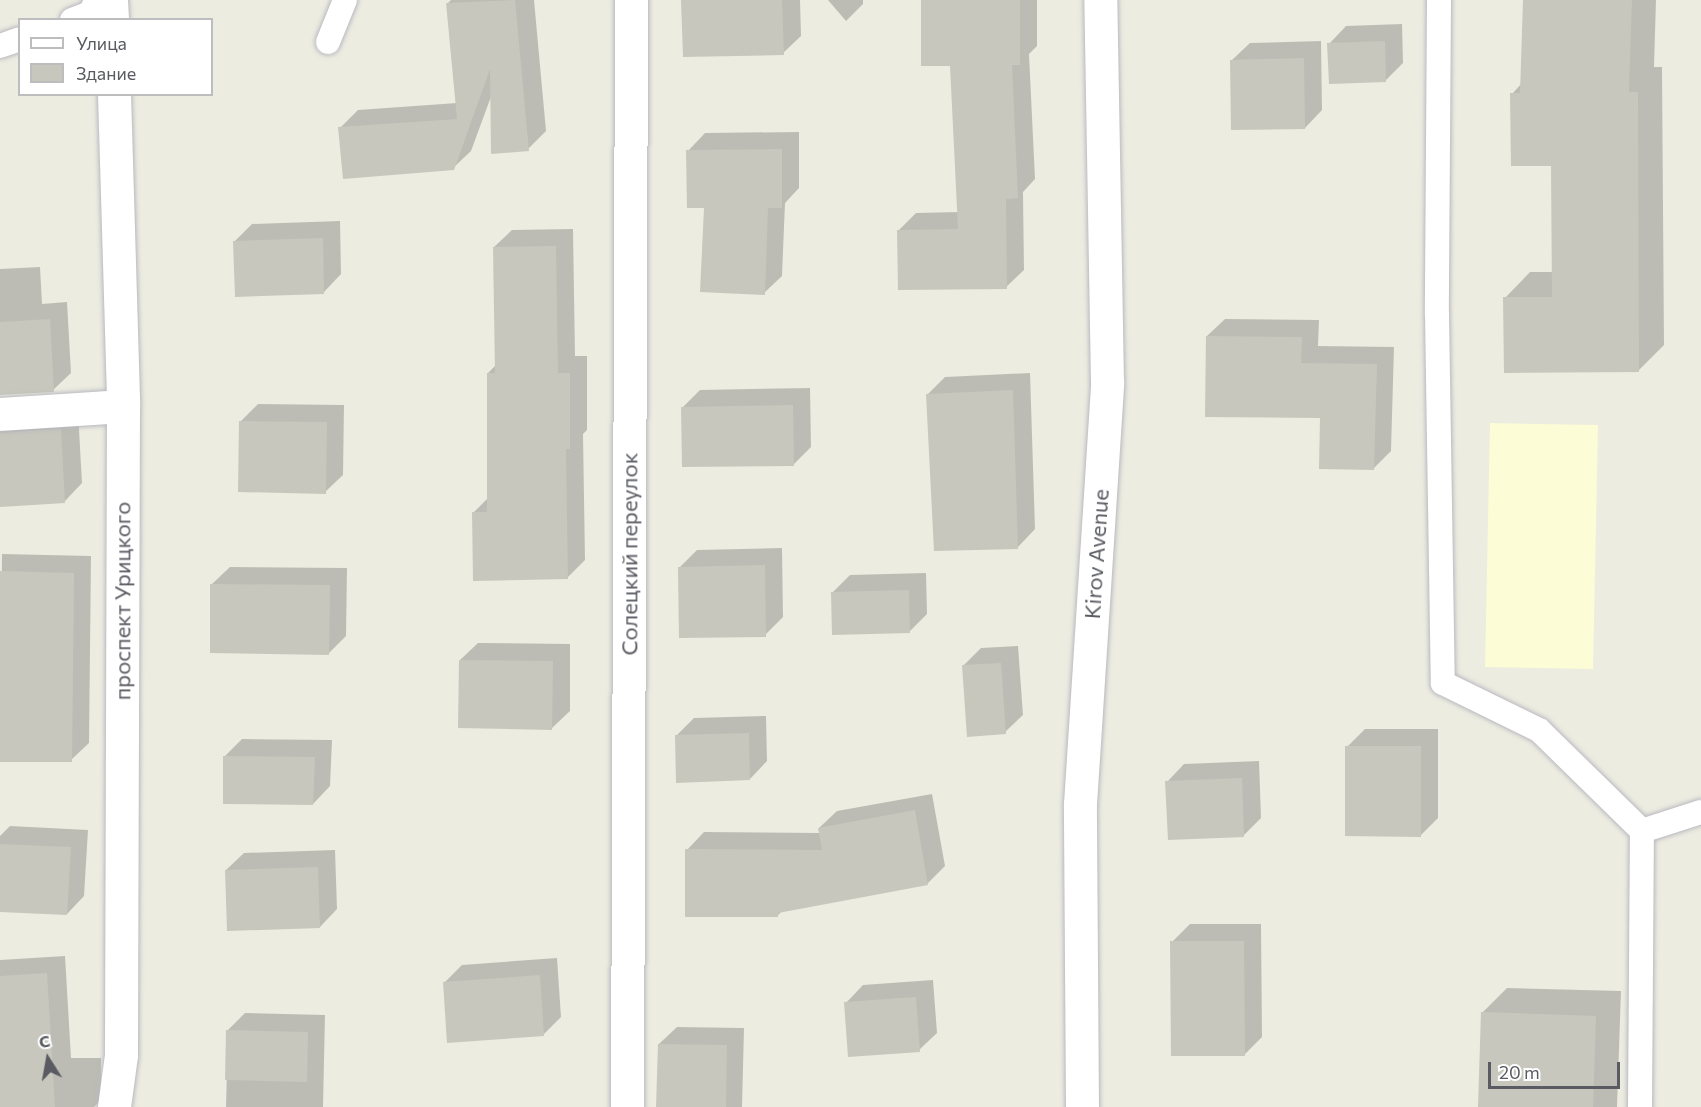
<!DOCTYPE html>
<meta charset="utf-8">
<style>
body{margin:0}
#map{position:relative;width:1701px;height:1107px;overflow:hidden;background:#ecece1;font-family:Commissioner,sans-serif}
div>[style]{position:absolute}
.commercial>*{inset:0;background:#fcfcd6}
.shadow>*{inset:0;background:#0003}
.building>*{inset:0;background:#c7c7bd}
.roads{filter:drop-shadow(0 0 2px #b9b9c0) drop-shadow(0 0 2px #b9b9c0)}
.service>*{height:24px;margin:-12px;padding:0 12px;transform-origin:12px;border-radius:12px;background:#fff}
.minor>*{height:33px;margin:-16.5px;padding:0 16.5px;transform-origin:16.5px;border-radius:16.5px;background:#fff}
span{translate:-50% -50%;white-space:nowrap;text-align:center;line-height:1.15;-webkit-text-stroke:5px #fff;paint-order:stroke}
.street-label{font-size:22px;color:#5a5b62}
.legend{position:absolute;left:18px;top:18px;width:195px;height:78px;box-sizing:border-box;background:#fff;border:2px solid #bdbdc0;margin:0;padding:8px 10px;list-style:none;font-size:18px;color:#5a5b62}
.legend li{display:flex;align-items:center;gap:12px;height:30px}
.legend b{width:30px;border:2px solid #bdbdc0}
.north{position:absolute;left:18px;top:1029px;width:60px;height:60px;-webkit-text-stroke:4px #fff;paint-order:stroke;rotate:349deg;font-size:16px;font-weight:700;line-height:24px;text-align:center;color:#5a5b62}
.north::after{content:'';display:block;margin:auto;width:21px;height:27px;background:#5a5b62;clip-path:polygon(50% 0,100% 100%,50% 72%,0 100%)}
.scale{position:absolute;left:1488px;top:1062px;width:132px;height:27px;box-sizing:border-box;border:3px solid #5a5b62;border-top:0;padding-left:8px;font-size:18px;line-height:21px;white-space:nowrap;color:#5a5b62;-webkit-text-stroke:4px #fff;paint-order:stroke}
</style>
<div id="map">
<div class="commercial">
<div style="clip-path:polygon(1490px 423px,1598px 425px,1593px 669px,1485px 667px)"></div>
</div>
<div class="shadow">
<div style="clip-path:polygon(451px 0,534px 0,546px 131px,528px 149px,492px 94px,471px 151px,453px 168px,340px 128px,358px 110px,457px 103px,448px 3px)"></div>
<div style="clip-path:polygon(683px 0,800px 0,801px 36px,783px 53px)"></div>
<div style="clip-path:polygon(828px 0,863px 0,863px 4px,846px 21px)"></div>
<div style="clip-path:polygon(922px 0,1037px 0,1037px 46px,1029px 54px,1035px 179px,1023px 192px,1024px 270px,1006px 287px,898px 231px,916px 213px,959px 212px,951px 64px)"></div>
<div style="clip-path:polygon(1525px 0,1656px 0,1654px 67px,1662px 67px,1664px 345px,1639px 370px,1505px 298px,1530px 272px,1553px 272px,1553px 164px,1512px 94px,1522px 83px)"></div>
<div style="clip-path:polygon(1402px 24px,1403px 63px,1386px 80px,1329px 44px,1346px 26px)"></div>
<div style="clip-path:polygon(1321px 41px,1322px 110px,1305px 128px,1232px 60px,1250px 43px)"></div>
<div style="clip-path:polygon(799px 132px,799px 188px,785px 203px,782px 276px,764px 293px,705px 207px,688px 151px,705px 133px)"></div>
<div style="clip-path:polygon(340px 221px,341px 274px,324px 292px,234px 242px,252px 224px)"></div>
<div style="clip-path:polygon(573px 229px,575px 356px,587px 356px,587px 430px,583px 434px,585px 560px,567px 578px,474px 512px,488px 498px,488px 373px,496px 365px,494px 247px,512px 230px)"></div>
<div style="clip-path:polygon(40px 267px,42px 304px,67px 302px,71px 373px,53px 390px,0 394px,0 269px)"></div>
<div style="clip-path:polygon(1225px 319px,1319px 320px,1318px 346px,1394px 347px,1391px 451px,1374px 468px,1322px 416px,1207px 336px)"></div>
<div style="clip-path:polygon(1030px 373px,1035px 529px,1018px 547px,928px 394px,945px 377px)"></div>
<div style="clip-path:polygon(810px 388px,811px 447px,794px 464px,683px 407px,700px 390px)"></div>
<div style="clip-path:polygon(0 400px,78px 412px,82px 483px,65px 501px,0 505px)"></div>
<div style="clip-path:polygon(258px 404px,344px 405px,343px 475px,325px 492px,240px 422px)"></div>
<div style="clip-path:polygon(782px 548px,783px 617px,765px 635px,679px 568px,697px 550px)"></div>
<div style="clip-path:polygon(2px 554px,91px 556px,89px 743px,71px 760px,0 761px)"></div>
<div style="clip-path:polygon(230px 567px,347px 568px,346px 636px,329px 653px,212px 584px)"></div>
<div style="clip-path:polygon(926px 573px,927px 614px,909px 632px,833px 592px,850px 575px)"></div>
<div style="clip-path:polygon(478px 643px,570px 644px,570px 711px,552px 728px,460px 660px)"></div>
<div style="clip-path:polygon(1018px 646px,1023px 715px,1005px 732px,963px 666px,981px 648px)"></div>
<div style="clip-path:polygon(766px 716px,767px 761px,750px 779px,676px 736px,694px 718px)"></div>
<div style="clip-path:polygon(1365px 729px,1438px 729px,1438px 818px,1420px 836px,1347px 747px)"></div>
<div style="clip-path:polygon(242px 739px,332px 740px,330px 786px,313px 804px,225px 756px)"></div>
<div style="clip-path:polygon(1259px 761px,1261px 818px,1243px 836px,1167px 782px,1184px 764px)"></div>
<div style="clip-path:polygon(932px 794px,945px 866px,928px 883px,783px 910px,778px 915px,687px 850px,704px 832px,820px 833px,819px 828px,837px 811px)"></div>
<div style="clip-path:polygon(10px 826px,88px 830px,84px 896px,67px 914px,0 910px,0 836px)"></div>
<div style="clip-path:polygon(335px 850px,337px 909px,320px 927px,226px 870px,244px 853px)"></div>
<div style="clip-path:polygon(1190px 924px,1261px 924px,1262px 1037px,1244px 1055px,1172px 942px)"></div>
<div style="clip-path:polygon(65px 956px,71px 1058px,101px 1058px,101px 1100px,94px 1107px,0 1107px,0 960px)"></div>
<div style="clip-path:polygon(557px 958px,561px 1017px,544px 1034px,444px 983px,462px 965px)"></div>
<div style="clip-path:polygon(933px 980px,937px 1033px,919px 1050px,846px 1003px,863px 985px)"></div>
<div style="clip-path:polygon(1507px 988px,1621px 991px,1617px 1107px,1479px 1107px,1482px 1013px)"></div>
<div style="clip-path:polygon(245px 1013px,325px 1015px,323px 1107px,226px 1107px,228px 1030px)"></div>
<div style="clip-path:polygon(677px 1027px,744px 1028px,742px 1107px,658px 1107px,659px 1044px)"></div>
</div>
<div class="building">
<div style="clip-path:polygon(515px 0,529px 151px,491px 154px,490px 69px,454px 170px,343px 179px,338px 127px,457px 119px,446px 3px)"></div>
<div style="clip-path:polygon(681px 0,782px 0,784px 55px,683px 57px)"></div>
<div style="clip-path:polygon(921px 0,1020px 0,1020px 65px,1012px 65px,1018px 198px,1006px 199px,1007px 289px,898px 290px,897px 230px,958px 229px,950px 66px,921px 66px)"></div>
<div style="clip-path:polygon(1523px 0,1632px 0,1629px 92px,1638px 92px,1639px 372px,1504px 373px,1503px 297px,1552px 297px,1551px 166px,1511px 166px,1510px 93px,1520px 93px)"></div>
<div style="clip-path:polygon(1385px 41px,1386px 82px,1329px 84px,1327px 43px)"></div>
<div style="clip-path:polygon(1304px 58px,1305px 129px,1231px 130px,1230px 60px)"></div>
<div style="clip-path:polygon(782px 149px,782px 208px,768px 208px,765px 295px,700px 292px,704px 208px,687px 208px,686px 150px)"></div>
<div style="clip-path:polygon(323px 238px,324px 294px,235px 297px,233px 241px)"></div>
<div style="clip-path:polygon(556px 246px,558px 373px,570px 373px,570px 449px,566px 449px,568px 579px,473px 581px,472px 512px,487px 512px,487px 373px,495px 373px,493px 247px)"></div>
<div style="clip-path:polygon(50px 319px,54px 392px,0 395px,0 322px)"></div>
<div style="clip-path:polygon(1206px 336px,1302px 337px,1301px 363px,1377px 364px,1374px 470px,1319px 469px,1320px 418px,1205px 417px)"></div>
<div style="clip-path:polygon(1013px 390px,1018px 549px,934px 551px,926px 394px)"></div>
<div style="clip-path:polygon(793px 405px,794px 466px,682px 467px,681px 407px)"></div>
<div style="clip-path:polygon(239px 421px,327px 422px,326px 494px,238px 492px)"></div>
<div style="clip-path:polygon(61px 429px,65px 503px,0 507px,0 433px)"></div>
<div style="clip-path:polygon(765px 565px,766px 637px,679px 638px,678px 567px)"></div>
<div style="clip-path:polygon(0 571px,74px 573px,72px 762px,0 762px)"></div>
<div style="clip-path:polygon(210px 584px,330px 585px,329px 655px,210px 653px)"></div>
<div style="clip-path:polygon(909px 590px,910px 633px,832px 635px,831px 592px)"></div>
<div style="clip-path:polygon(459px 660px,553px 661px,552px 730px,458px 728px)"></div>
<div style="clip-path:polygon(1001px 663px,1006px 734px,967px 737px,962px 665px)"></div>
<div style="clip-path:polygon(749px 733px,750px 780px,676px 783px,675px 735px)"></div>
<div style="clip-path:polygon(1345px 746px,1421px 746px,1421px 837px,1345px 836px)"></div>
<div style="clip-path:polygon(223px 756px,315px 757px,313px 805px,223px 804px)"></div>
<div style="clip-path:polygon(1242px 778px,1244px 837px,1168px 840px,1165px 781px)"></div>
<div style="clip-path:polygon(915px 810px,928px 885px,778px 913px,778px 917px,685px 917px,685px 849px,822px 850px,818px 828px)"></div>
<div style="clip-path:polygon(0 844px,71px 847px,67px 915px,0 912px)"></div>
<div style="clip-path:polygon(318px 867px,320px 928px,227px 931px,225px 870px)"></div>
<div style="clip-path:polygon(1170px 941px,1244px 941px,1245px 1056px,1171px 1056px)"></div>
<div style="clip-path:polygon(47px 973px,55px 1107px,0 1107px,0 976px)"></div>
<div style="clip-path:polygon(540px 975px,544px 1036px,447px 1043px,443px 982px)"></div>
<div style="clip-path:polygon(916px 997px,920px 1052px,848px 1057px,844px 1002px)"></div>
<div style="clip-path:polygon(1481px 1012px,1596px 1016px,1593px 1107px,1478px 1107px)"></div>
<div style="clip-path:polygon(226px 1030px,308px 1032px,307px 1082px,225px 1080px)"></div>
<div style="clip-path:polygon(658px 1044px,727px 1045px,726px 1107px,656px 1107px)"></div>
</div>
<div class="roads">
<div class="service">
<div style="left:1439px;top:0;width:314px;rotate:90.4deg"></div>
<div style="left:1437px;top:314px;width:369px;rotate:89.1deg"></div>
<div style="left:1443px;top:683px;width:107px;rotate:26.1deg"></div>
<div style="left:1539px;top:730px;width:144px;rotate:44.4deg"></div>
<div style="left:72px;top:20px;width:19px;rotate:-21deg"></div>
<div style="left:90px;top:13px;width:15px;rotate:-62deg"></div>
<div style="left:328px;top:42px;width:45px;rotate:-68deg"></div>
<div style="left:0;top:46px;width:21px;rotate:-19deg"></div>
<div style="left:1640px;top:1107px;width:276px;rotate:-89.6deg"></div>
<div style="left:1642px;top:831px;width:62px;rotate:-17.9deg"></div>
</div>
<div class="minor">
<div style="left:111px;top:0;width:20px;rotate:87deg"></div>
<div style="left:114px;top:94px;width:312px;rotate:88.3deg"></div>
<div style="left:123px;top:406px;width:649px;rotate:90.18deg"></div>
<div style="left:121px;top:1055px;width:52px;rotate:97.7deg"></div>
<div style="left:0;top:414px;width:123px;rotate:-3.7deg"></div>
<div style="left:627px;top:1107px;width:1107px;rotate:-89.79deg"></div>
<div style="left:1082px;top:1107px;width:303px;rotate:-90.4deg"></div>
<div style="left:1080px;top:804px;width:423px;rotate:-86.3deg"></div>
<div style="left:1107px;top:382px;width:382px;rotate:-91deg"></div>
</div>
</div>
<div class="street-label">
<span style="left:629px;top:554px;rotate:-90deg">Солецкий переулок</span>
<span style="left:1096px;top:554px;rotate:-86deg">Kirov Avenue</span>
<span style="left:122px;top:601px;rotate:-90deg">проспект Урицкого</span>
</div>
<ul class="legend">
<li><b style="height:8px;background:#fff"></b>Улица</li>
<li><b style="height:16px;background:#c7c7bd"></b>Здание</li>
</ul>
<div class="north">С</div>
<div class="scale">20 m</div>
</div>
